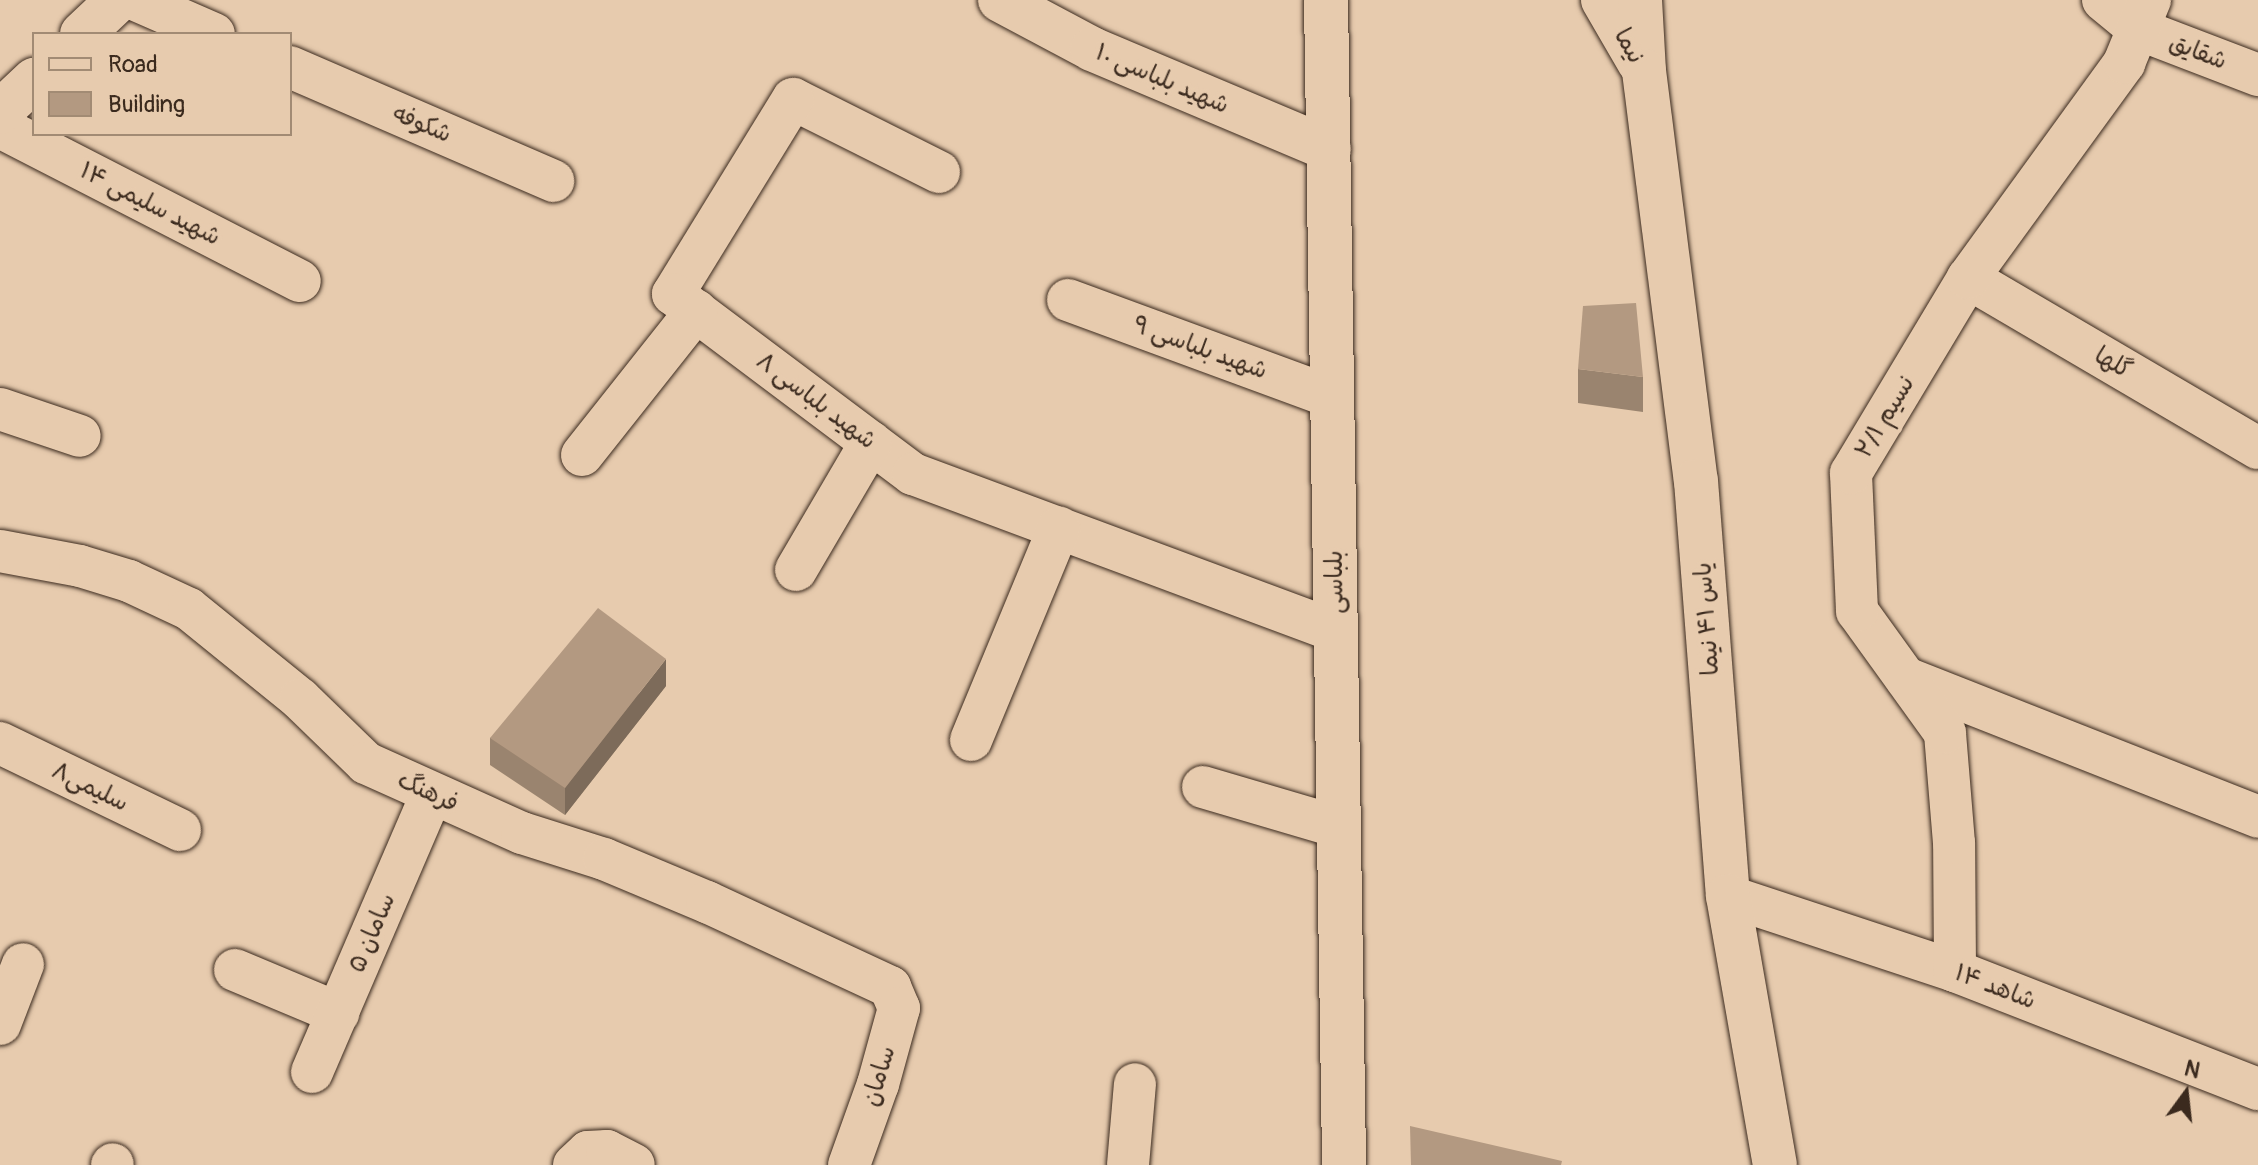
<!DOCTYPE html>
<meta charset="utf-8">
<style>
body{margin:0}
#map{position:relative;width:2258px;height:1165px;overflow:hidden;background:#e7cbae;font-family:Pangolin,"Playpen Sans Arabic",sans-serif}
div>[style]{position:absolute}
.roads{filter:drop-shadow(0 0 2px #3b2a1e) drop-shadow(0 0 2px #3b2a1e)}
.minor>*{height:42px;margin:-21px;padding:0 21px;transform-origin:21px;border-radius:21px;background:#e7cbae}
.tertiary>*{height:44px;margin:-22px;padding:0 22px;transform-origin:22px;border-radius:22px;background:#e7cbae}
.secondary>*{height:44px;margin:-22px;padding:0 22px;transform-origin:22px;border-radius:22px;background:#e7cbae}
.wall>*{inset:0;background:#9a846f}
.shaded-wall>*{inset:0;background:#7d6b5a}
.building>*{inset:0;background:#b39981}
span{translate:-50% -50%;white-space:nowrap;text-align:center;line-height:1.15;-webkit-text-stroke:8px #e7cbae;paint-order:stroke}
.street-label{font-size:24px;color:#3b2a1e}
.legend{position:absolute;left:32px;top:32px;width:260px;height:104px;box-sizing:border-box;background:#e7cbae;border:2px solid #a28b74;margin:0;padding:10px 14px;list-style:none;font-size:24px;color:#3b2a1e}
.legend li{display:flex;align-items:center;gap:16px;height:40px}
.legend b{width:40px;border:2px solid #a28b74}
.north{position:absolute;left:2146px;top:1053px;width:80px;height:80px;-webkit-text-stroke:6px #e7cbae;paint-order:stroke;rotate:15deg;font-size:22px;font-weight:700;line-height:32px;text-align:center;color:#3b2a1e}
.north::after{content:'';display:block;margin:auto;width:28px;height:36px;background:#3b2a1e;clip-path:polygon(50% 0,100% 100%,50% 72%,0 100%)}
</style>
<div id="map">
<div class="roads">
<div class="minor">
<div style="left:136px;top:0;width:85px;rotate:23.6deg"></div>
<div style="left:2103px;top:0;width:45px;rotate:39.6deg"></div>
<div style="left:2138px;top:29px;width:129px;rotate:21deg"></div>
<div style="left:290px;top:67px;width:287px;rotate:23.4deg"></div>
<div style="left:0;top:127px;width:337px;rotate:27.2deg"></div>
<div style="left:939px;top:172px;width:163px;rotate:-153.4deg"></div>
<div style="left:793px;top:99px;width:229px;rotate:121.6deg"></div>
<div style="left:673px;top:294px;width:300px;rotate:36.9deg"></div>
<div style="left:913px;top:474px;width:451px;rotate:20.4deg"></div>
<div style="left:1968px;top:278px;width:336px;rotate:30.4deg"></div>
<div style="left:1068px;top:300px;width:281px;rotate:20.2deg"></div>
<div style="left:0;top:409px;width:84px;rotate:18.6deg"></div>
<div style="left:582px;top:455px;width:184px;rotate:-51.6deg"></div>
<div style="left:0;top:551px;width:81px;rotate:10.6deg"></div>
<div style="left:80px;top:566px;width:51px;rotate:17deg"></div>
<div style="left:129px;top:581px;width:66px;rotate:25deg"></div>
<div style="left:189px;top:609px;width:143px;rotate:39deg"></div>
<div style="left:300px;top:699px;width:92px;rotate:44.1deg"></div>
<div style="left:366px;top:763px;width:171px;rotate:24.2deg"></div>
<div style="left:522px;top:833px;width:86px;rotate:17.6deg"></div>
<div style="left:604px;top:859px;width:112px;rotate:22.7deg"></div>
<div style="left:707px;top:902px;width:202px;rotate:24.9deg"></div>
<div style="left:890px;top:987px;width:23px;rotate:67deg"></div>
<div style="left:899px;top:1008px;width:79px;rotate:105.4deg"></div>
<div style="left:878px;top:1084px;width:86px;rotate:109.7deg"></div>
<div style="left:796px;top:570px;width:148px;rotate:-59.6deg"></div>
<div style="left:1906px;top:678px;width:378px;rotate:21.5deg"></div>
<div style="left:971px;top:740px;width:230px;rotate:-67.5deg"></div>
<div style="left:0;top:743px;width:200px;rotate:25.8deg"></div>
<div style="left:1203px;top:787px;width:142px;rotate:16.4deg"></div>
<div style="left:1728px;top:896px;width:239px;rotate:18.3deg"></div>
<div style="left:1955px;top:971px;width:325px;rotate:21.3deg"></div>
<div style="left:235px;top:970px;width:112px;rotate:22.7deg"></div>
<div style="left:1955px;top:971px;width:128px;rotate:-90.4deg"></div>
<div style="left:1954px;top:843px;width:110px;rotate:-94.7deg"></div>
<div style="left:1945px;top:733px;width:150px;rotate:-125.8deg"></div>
<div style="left:1857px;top:611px;width:138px;rotate:-92.5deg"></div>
<div style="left:1851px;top:473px;width:227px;rotate:-59deg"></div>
<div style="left:1968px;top:278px;width:266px;rotate:-54deg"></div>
<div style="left:2124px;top:63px;width:68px;rotate:-67.6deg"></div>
<div style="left:0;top:1024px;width:64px;rotate:-69deg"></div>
<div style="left:312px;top:1072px;width:303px;rotate:-66.7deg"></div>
<div style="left:112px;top:1165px;width:1px;rotate:-45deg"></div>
<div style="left:574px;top:1165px;width:19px;rotate:-43deg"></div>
<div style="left:588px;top:1152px;width:19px;rotate:-3deg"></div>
<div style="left:607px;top:1151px;width:30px;rotate:27deg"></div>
<div style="left:1128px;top:1165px;width:81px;rotate:-85.1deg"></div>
</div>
<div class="tertiary">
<div style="left:1000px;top:0;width:104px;rotate:28deg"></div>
<div style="left:1092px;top:49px;width:257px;rotate:22.9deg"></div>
<div style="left:1603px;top:0;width:72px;rotate:59.9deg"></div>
<div style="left:1640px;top:0;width:71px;rotate:86.8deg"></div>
<div style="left:1644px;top:71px;width:413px;rotate:82.8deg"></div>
<div style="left:1696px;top:481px;width:416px;rotate:85.6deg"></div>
<div style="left:1728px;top:896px;width:273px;rotate:80.1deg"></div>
<div style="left:82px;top:34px;width:50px;rotate:-43.4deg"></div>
<div style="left:0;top:112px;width:47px;rotate:-43.3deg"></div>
</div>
<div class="secondary">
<div style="left:1326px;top:0;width:1165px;rotate:89.11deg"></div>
</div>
</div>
<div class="wall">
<div style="clip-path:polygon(1578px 369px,1643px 377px,1643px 412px,1578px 403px)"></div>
<div style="clip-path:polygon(666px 686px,565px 815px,490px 765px,490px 738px)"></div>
</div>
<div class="shaded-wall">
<div style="clip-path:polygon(666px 659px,666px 686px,565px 815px,565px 788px)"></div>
</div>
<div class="building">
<div style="clip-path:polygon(1636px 303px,1643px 377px,1578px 369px,1583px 306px)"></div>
<div style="clip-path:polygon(598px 608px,666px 659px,565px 788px,490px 738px)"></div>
<div style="clip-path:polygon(1410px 1126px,1562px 1161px,1561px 1165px,1411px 1165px)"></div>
</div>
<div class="street-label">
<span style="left:1629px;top:46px;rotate:60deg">نیما</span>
<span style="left:2198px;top:52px;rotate:21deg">شقایق</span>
<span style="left:1162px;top:79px;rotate:23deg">شهید بلباسی ١٠</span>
<span style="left:422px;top:124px;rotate:23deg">شکوفه</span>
<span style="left:150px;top:204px;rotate:27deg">شهید سلیمی ۱۴</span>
<span style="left:1200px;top:348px;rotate:20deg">شهید بلباسی ۹</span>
<span style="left:2113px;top:363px;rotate:30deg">گلها</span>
<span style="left:816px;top:401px;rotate:37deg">شهید بلباسی ۸</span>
<span style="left:1885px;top:417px;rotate:-59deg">نسیم ۲/۱</span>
<span style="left:1335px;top:582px;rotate:-91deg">بلباسی</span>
<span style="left:1707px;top:619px;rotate:-94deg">یاس ۴۱ نیما</span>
<span style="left:90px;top:787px;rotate:26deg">سلیمی۸</span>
<span style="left:428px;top:792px;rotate:25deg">فرهنگ</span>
<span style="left:372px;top:933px;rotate:-67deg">سامان ۵</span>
<span style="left:1995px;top:987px;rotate:21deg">شاهد ۱۴</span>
<span style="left:879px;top:1076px;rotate:-73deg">سامان</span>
</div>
<ul class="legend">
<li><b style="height:10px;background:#e7cbae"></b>Road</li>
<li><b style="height:22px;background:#b39981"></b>Building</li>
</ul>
<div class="north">N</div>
</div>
